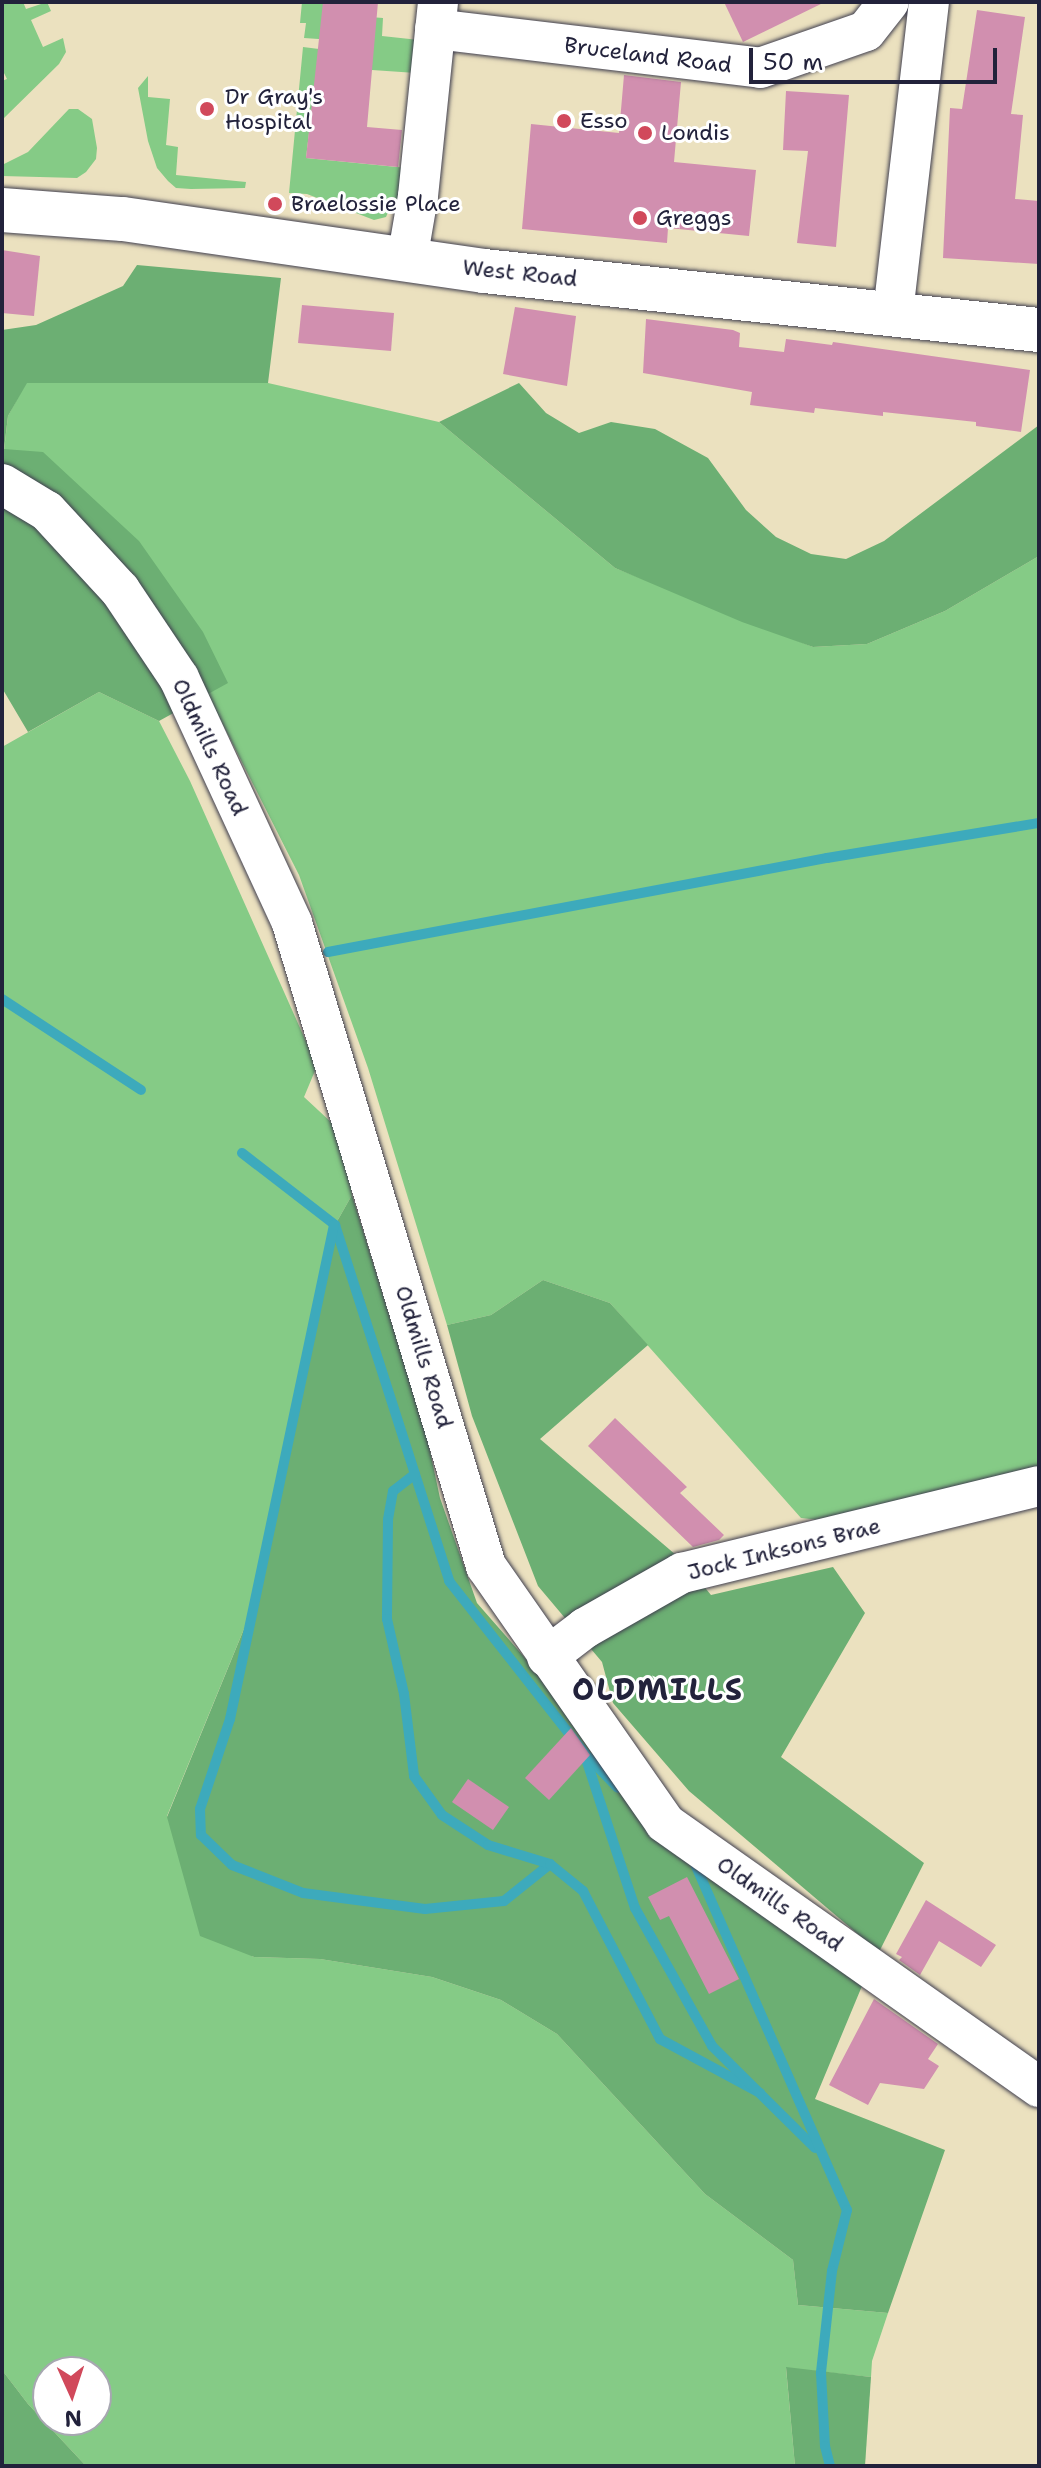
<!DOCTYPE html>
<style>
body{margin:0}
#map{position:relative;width:1041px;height:2468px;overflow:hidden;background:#ebe1bf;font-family:"Shantell Sans",sans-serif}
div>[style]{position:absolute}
.green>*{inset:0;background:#85cb86}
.forest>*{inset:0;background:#6caf73}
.stream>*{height:10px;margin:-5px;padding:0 5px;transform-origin:5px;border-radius:5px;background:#3daabc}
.building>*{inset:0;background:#d18faf}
.roads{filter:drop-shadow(0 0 2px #403f4f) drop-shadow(0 0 2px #403f4f)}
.minor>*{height:40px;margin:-20px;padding:0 20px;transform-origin:20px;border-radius:20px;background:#fff}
.highway>*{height:44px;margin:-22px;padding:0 22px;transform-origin:22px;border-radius:22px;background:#fff}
.dots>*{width:22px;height:22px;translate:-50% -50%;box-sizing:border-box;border:4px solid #fff;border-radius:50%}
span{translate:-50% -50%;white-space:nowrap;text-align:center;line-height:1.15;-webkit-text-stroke:6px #fff;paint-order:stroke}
.street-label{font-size:22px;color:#22223b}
.poi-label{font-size:22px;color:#22223b}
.left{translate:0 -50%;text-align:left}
.district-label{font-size:30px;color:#22223b;font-weight:700;letter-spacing:2px}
.frame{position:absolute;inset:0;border:4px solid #22223b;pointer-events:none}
.north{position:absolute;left:32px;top:2356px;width:80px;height:80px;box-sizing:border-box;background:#fff;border:2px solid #a7a7b1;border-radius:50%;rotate:177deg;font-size:22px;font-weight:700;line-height:32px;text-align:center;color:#22223b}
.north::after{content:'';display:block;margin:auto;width:28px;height:36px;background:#d1495b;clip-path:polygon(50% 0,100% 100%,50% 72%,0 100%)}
.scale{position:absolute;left:749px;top:48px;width:248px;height:36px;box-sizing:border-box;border:4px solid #22223b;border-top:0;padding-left:10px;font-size:24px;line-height:28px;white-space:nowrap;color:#22223b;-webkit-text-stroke:6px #fff;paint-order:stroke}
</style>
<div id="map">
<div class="green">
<div style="clip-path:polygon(2px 2px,23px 2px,26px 9px,47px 2px,51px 11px,31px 20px,43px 47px,63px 38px,66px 52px,59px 64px,2px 120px,2px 81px,7px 79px,2px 69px)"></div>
<div style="clip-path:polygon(302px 2px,345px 2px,345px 15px,383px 18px,382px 36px,419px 40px,416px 73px,372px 70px,333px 40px,304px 38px,306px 23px,300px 23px)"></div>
<div style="clip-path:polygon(303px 47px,319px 49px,306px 158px,407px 168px,404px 199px,394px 199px,386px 217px,374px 220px,307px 194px,289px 193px)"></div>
<div style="clip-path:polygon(148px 76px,148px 97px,170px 99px,166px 145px,178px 147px,176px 175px,246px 182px,245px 188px,191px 189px,176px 188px,168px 181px,157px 168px,148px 141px,138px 88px)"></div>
<div style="clip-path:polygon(69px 109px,78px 109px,92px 119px,97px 148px,96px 159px,86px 172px,77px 178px,2px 176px,2px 165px,28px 152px)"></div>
<div style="clip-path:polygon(26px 383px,268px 383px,439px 422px,615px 568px,813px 647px,867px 644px,945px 611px,1039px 556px,1039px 1486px,876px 1526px,801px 1518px,610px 1303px,543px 1280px,491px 1315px,447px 1325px,368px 1068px,299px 875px,211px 701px,4px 450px,8px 416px)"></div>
<div style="clip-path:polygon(evenodd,99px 692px,159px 721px,190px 781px,317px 1066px,304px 1097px,346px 1136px,352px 1195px,335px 1225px,255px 1602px,167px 1816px,253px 1957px,320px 1959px,432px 1977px,501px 2000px,557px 2034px,705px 2194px,793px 2260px,798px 2305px,888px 2313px,872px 2361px,871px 2377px,786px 2368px,795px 2466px,86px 2466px,28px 2404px,2px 2370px,2px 747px,99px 692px,48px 2372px,96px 2372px,96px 2420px,48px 2420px,48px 2372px)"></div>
</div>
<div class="forest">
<div style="clip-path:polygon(137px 265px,281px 278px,268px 383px,27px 383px,8px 416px,4px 449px,43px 452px,139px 541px,203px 632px,228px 683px,159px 721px,99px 692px,28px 732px,2px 688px,2px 330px,36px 325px,123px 286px)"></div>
<div style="clip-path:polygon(519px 383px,546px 413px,579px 433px,611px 422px,655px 429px,708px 458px,746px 510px,776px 537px,811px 554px,846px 559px,884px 541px,1039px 425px,1039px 556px,945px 611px,867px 644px,813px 647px,742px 622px,615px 568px,439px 422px)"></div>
<div style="clip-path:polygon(352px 1195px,427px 1437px,440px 1498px,477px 1603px,718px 1879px,862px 1986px,815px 2099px,945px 2150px,888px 2313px,798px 2305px,793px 2260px,705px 2194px,557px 2034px,501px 2000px,432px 1977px,320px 1959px,254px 1957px,200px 1936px,167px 1817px,255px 1602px,335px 1225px)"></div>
<div style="clip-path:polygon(543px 1280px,610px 1303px,648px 1345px,540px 1439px,683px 1561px,711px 1595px,833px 1567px,865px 1613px,781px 1757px,924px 1863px,879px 1952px,689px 1791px,613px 1703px,602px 1662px,538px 1586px,472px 1416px,447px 1325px,491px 1315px)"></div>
<div style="clip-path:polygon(786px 2367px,871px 2377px,865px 2466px,795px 2466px)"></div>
<div style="clip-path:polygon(2px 2370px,28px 2404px,86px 2466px,2px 2466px)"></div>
</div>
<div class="stream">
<div style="left:328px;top:952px;width:508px;rotate:-10.67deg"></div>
<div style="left:827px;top:858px;width:215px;rotate:-9.4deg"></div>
<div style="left:2px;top:999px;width:166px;rotate:33.2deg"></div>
<div style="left:242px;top:1153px;width:118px;rotate:37.7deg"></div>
<div style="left:335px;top:1225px;width:374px;rotate:72.2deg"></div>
<div style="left:449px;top:1581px;width:220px;rotate:51.8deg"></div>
<div style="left:585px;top:1754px;width:47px;rotate:45.9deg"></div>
<div style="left:334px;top:1225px;width:505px;rotate:101.89deg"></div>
<div style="left:230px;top:1719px;width:95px;rotate:108.4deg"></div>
<div style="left:200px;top:1809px;width:26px;rotate:88deg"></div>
<div style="left:201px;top:1835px;width:43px;rotate:44.1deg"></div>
<div style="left:232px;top:1865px;width:76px;rotate:21.5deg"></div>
<div style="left:303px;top:1893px;width:123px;rotate:7.5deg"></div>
<div style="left:425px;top:1909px;width:79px;rotate:-5.8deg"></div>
<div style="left:504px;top:1901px;width:59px;rotate:-38.8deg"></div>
<div style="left:415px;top:1474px;width:28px;rotate:142deg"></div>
<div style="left:393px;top:1491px;width:29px;rotate:100deg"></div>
<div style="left:388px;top:1520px;width:99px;rotate:90.6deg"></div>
<div style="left:387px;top:1619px;width:77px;rotate:77.2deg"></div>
<div style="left:404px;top:1694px;width:83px;rotate:83deg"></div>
<div style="left:414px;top:1776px;width:48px;rotate:54.3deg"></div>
<div style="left:442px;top:1815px;width:55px;rotate:33.1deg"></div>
<div style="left:488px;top:1845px;width:65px;rotate:17deg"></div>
<div style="left:550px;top:1864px;width:43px;rotate:39.3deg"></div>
<div style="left:583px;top:1891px;width:167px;rotate:62.5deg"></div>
<div style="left:660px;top:2039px;width:114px;rotate:28.4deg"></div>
<div style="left:586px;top:1759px;width:157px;rotate:71.8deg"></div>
<div style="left:635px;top:1908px;width:158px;rotate:60.8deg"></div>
<div style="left:712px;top:2046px;width:145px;rotate:44.7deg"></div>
<div style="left:695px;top:1864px;width:378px;rotate:66.3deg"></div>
<div style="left:847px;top:2210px;width:63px;rotate:103.8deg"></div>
<div style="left:832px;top:2271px;width:103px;rotate:96.2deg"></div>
<div style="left:821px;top:2373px;width:73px;rotate:86.9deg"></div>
<div style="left:825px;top:2446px;width:21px;rotate:76deg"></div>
</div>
<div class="building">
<div style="clip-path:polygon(323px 2px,378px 2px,367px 127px,402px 130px,398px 167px,306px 158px)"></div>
<div style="clip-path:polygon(724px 2px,825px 2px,743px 42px)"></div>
<div style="clip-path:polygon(977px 10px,1025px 17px,1011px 114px,1023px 115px,1015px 199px,1039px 201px,1039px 264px,943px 258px,950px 108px,962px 109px)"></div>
<div style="clip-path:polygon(624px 75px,681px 82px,674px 162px,756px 170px,749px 236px,668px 228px,667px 243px,522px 229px,531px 124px,619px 133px)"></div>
<div style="clip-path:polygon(786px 91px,849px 95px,836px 247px,797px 243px,808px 151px,783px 150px)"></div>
<div style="clip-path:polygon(2px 250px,40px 256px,34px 316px,2px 313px)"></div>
<div style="clip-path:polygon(302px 305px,394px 313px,391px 351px,298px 343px)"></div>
<div style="clip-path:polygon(515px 307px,576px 316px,567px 386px,503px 374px)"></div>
<div style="clip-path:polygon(646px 319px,733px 330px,740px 333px,739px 347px,784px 352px,786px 339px,832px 345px,833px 342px,1030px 370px,1021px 432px,976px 426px,976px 422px,883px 412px,883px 416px,815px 408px,814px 413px,750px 405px,752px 392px,643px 373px)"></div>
<div style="clip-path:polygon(615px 1418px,687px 1487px,680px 1493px,724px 1535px,719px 1540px,693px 1547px,588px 1446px)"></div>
<div style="clip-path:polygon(571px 1728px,590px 1755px,549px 1800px,525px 1778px)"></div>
<div style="clip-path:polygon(468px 1779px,509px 1807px,493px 1830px,452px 1802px)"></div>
<div style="clip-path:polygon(687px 1877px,739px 1979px,709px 1994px,669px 1916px,660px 1920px,648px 1897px)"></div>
<div style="clip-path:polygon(926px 1900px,996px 1945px,981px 1967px,939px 1941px,920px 1975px,899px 1960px,902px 1957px,896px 1954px)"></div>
<div style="clip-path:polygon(874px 1999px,938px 2044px,928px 2059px,939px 2066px,924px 2089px,880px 2083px,868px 2105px,829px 2085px)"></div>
</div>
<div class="roads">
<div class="minor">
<div style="left:435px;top:29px;width:327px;rotate:6.8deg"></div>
<div style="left:760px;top:68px;width:112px;rotate:-19.2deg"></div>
<div style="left:866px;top:31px;width:37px;rotate:-52deg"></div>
<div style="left:407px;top:260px;width:65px;rotate:-80.2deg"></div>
<div style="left:418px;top:196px;width:195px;rotate:-84.1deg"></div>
<div style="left:893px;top:313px;width:313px;rotate:-83.4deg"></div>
<div style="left:2px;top:484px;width:52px;rotate:31deg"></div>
<div style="left:47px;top:511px;width:108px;rotate:47.3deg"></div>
<div style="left:120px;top:590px;width:106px;rotate:56.2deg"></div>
<div style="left:179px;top:678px;width:270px;rotate:65.2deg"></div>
<div style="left:292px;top:923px;width:672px;rotate:73.21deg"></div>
<div style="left:486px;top:1566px;width:313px;rotate:55.1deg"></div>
<div style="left:665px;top:1823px;width:458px;rotate:35.2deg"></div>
<div style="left:547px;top:1657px;width:48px;rotate:-37.3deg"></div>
<div style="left:585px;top:1628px;width:112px;rotate:-29.6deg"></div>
<div style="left:682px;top:1573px;width:367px;rotate:-13.7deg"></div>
</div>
<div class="highway">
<div style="left:2px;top:210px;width:121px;rotate:4.3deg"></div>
<div style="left:123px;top:219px;width:365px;rotate:8.2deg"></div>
<div style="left:484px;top:271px;width:558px;rotate:6.07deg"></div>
</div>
</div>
<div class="dots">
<div style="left:207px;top:109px;background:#d1495b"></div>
<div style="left:564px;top:121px;background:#d1495b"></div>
<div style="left:645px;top:133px;background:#d1495b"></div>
<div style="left:275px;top:204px;background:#d1495b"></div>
<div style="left:640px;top:218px;background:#d1495b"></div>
</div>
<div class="street-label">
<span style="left:648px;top:55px;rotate:7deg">Bruceland Road</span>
<span style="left:520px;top:273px;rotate:6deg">West Road</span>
<span style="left:210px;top:747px;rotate:65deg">Oldmills Road</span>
<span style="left:424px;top:1357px;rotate:73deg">Oldmills Road</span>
<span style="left:784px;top:1549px;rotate:-14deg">Jock Inksons Brae</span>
<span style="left:780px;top:1904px;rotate:35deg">Oldmills Road</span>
</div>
<div class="poi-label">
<span class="left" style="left:225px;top:109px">Dr Gray's<br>Hospital</span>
<span class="left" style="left:580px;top:121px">Esso</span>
<span class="left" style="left:661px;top:133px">Londis</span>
<span class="left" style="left:291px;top:204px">Braelossie Place</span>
<span class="left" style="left:656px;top:218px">Greggs</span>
</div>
<div class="district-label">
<span style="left:658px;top:1690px">OLDMILLS</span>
</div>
<div class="frame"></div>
<div class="north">N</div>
<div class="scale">50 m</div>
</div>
